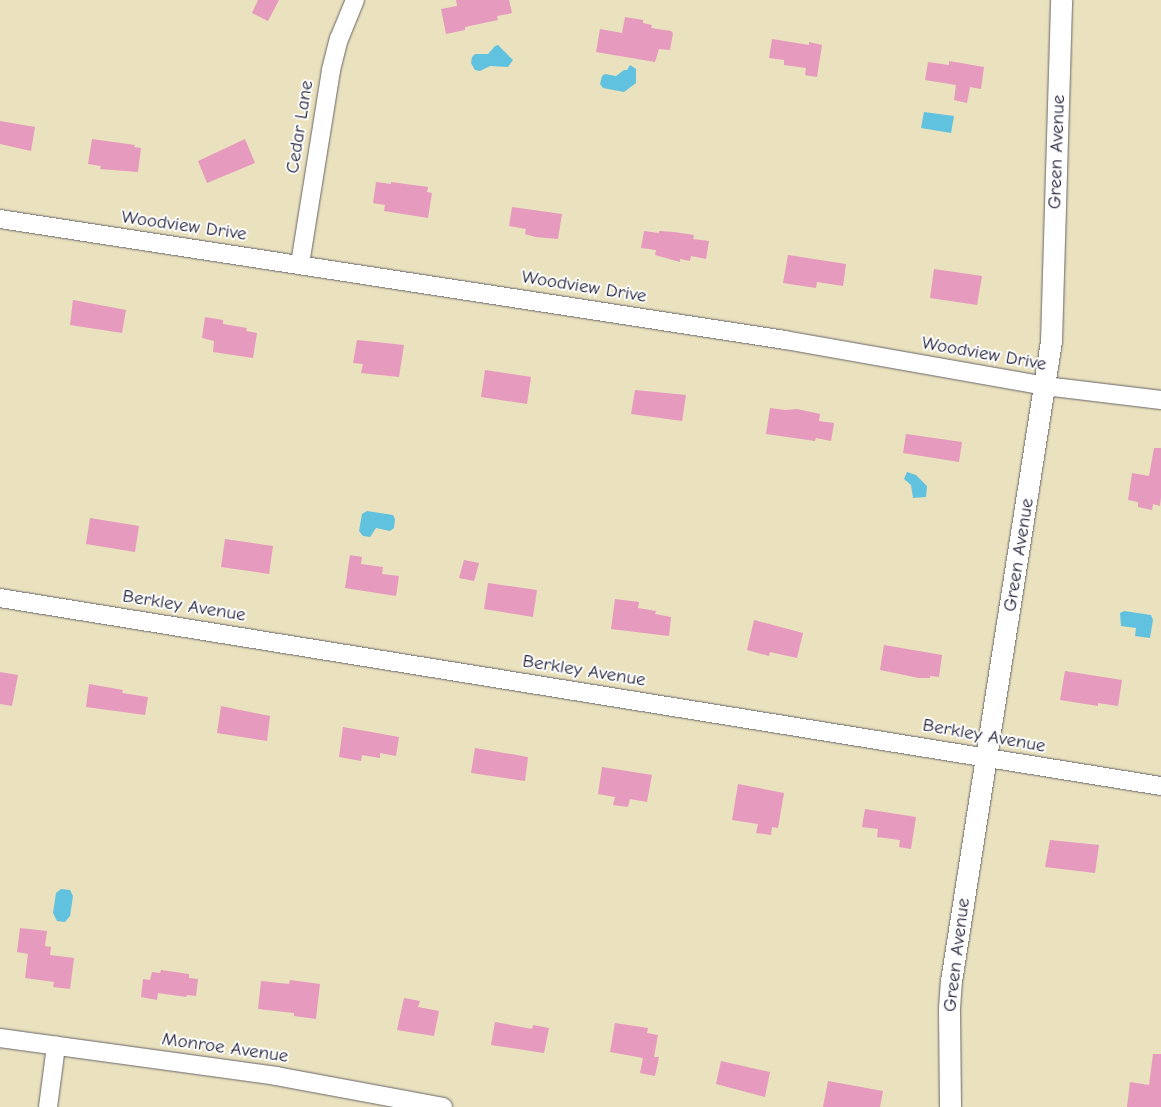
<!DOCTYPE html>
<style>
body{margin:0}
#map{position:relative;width:1161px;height:1107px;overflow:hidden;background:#eae1be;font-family:"Comic Neue",sans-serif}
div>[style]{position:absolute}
.water>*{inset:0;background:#60c2de}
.building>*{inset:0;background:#e59abe}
.roads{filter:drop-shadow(0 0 1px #686569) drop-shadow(0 0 1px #686569)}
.minor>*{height:18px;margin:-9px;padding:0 9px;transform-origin:9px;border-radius:9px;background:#fff}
.tertiary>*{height:21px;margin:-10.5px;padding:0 10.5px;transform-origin:10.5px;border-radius:10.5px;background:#fff}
span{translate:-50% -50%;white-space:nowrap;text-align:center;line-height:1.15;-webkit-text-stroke:4px #fff;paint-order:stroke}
.street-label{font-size:19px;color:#22223b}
</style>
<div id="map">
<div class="water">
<div style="clip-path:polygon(498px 45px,513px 60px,508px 67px,490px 66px,480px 71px,475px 70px,471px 63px,472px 57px,475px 54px,488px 54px,495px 46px)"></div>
<div style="clip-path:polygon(630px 65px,636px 69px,636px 83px,624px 92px,603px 88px,600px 84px,602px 76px,605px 74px,616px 76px,624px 70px,627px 70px)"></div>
<div style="clip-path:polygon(924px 112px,954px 116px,951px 133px,921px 128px)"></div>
<div style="clip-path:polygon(907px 472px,916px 475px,927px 486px,926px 497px,913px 498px,911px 485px,904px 479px)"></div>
<div style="clip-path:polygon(367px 511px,393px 515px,395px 519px,394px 528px,390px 531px,376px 528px,370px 537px,363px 536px,359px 531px,362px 514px)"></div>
<div style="clip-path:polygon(1124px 611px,1151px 615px,1153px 620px,1150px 638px,1135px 636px,1136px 628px,1121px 626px,1120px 613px)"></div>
<div style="clip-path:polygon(61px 889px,70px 890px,73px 896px,70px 916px,65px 922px,57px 921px,53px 913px,56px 893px)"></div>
</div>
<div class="building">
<div style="clip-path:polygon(258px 0,279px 0,268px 21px,252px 13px)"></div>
<div style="clip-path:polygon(456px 0,509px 0,512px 13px,497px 16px,498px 20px,465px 27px,465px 30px,446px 34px,441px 9px,457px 6px)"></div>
<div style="clip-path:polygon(625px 17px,643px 20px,643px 23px,652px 25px,651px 28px,671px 31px,673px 33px,670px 50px,659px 49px,655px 62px,596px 52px,600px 29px,622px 33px)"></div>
<div style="clip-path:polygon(772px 39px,809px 45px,809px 42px,822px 45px,817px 77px,805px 75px,806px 68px,784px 65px,784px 60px,769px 58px)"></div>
<div style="clip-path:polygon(949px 61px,984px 67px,981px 89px,970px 87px,967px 103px,954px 100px,956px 85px,925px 80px,928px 62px,949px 65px)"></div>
<div style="clip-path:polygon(0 121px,35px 127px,31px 151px,0 144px)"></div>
<div style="clip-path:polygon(92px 139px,135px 145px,134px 147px,141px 148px,138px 172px,100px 169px,101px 166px,88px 164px)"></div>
<div style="clip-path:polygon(245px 139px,255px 163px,207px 183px,198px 161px)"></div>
<div style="clip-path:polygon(376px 182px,391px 184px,391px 182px,428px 187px,427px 192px,432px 193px,428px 218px,384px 211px,385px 205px,373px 203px)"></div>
<div style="clip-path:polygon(512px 207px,562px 214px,558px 239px,535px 237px,525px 234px,526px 229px,509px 226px)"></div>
<div style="clip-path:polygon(644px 231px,659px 233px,659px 231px,674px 232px,694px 235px,693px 239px,709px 241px,706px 259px,691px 256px,690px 261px,680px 259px,680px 262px,655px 255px,656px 250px,641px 248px)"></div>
<div style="clip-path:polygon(788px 255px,846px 264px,843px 286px,817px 282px,816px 288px,783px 283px)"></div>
<div style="clip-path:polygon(934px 269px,982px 276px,977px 305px,930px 298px)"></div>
<div style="clip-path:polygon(73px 300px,126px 310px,122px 333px,70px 325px)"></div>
<div style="clip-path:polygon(205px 317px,223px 320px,223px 324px,247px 328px,246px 331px,257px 333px,253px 358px,213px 352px,214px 341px,202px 338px)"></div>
<div style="clip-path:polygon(357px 340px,404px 345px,399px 377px,361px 373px,363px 364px,353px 363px)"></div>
<div style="clip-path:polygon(485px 370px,531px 377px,527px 404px,481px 397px)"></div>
<div style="clip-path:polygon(635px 390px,686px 395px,682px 421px,631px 414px)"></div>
<div style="clip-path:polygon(770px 408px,785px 410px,797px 409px,820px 414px,819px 421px,834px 423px,831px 441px,816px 438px,815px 441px,766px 434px)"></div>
<div style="clip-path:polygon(906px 434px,962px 442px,959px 462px,903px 453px)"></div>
<div style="clip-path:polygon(1154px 448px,1161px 448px,1161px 497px,1160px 506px,1153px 504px,1152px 510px,1138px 507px,1138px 502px,1128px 500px,1132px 473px,1149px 476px)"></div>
<div style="clip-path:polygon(90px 518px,139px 526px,135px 552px,86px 544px)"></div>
<div style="clip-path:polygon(225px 539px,273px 546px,269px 574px,221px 567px)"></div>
<div style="clip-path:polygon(350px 555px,362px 557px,361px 564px,383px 567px,382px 574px,399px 576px,396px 596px,345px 588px)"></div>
<div style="clip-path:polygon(464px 560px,479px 563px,474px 581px,459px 578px)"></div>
<div style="clip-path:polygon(488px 583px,537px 590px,533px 617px,484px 609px)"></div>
<div style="clip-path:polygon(615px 599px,639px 602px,638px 608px,656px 611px,655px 614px,671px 617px,669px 636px,611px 629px)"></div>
<div style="clip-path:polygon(754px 620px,803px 633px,797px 658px,770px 652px,769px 656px,747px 650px)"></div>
<div style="clip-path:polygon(884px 645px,942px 655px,939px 677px,930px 676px,930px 678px,919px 678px,880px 670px)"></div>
<div style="clip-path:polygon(1065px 671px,1122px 680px,1118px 706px,1098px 703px,1098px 706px,1060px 700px)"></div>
<div style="clip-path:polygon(0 672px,18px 675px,12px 706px,0 704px)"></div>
<div style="clip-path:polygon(89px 684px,123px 690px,122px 693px,148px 697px,145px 715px,86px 707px)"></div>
<div style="clip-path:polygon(221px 706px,270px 716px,267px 741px,217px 733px)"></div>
<div style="clip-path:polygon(343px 727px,399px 737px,396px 756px,380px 753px,380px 758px,362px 755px,361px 761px,339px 757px)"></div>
<div style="clip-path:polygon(475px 748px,528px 757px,525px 781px,471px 773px)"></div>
<div style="clip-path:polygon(602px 767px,652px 775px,647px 802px,630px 799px,628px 807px,613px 805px,615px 797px,598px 794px)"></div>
<div style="clip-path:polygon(738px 784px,784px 793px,778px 828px,772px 827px,771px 835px,756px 833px,758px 824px,732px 820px)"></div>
<div style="clip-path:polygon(865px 809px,916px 817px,911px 849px,899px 847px,900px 840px,877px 837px,878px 829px,862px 827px)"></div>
<div style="clip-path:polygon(1050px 840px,1099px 845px,1095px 873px,1045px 867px)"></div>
<div style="clip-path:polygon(20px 928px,47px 931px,45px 946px,51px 947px,50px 955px,74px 958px,70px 989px,53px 987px,54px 982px,25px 978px,28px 954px,17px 952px)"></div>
<div style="clip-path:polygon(161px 970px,189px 974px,189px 978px,198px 979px,196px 996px,187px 995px,186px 997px,158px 993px,157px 1000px,141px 997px,143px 979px,150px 980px,152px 972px,160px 973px)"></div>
<div style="clip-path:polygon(290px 980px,320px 984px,316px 1019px,294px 1016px,294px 1013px,258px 1009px,261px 981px,289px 984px)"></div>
<div style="clip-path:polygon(404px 998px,420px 1001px,418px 1007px,439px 1011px,434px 1036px,397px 1030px)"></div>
<div style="clip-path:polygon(495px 1022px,532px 1029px,533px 1025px,549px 1028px,544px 1053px,491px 1045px)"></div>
<div style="clip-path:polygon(615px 1023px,648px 1028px,647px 1033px,658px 1035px,654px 1057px,659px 1057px,655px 1076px,640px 1073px,643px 1058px,610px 1052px)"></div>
<div style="clip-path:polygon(1153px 1054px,1161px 1054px,1161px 1107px,1127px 1107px,1130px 1082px,1149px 1085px)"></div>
<div style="clip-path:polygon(721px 1061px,770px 1072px,765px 1097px,716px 1084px)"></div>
<div style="clip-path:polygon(828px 1081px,883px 1091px,880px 1107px,823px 1107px)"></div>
</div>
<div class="roads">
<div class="minor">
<div style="left:0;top:219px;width:794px;rotate:8.76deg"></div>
<div style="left:785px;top:340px;width:264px;rotate:10deg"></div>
<div style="left:1045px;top:386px;width:117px;rotate:6.9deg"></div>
<div style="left:300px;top:264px;width:196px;rotate:-80.9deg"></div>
<div style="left:331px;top:70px;width:32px;rotate:-76deg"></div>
<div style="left:339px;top:39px;width:42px;rotate:-67.7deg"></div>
<div style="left:0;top:598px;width:1176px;rotate:9.2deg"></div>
<div style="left:0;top:1038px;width:279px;rotate:7.8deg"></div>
<div style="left:276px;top:1076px;width:170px;rotate:10.5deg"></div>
<div style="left:48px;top:1107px;width:62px;rotate:-82.5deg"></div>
</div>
<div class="tertiary">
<div style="left:950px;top:1107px;width:99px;rotate:-90.6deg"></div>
<div style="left:949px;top:1008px;width:27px;rotate:-86deg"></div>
<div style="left:951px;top:981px;width:648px;rotate:-81.12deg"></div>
<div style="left:1051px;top:341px;width:341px;rotate:-88.3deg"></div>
</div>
</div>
<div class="street-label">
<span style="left:300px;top:127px;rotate:-81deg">Cedar Lane</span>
<span style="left:1057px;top:152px;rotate:-88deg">Green Avenue</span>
<span style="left:184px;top:226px;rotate:8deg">Woodview Drive</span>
<span style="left:584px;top:287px;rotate:9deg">Woodview Drive</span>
<span style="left:984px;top:354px;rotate:10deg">Woodview Drive</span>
<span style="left:1019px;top:555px;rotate:-81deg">Green Avenue</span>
<span style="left:184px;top:606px;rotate:9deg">Berkley Avenue</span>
<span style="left:584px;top:671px;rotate:9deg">Berkley Avenue</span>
<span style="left:984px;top:736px;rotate:10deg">Berkley Avenue</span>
<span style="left:957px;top:955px;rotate:-83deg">Green Avenue</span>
<span style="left:225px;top:1048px;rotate:8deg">Monroe Avenue</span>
</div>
</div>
